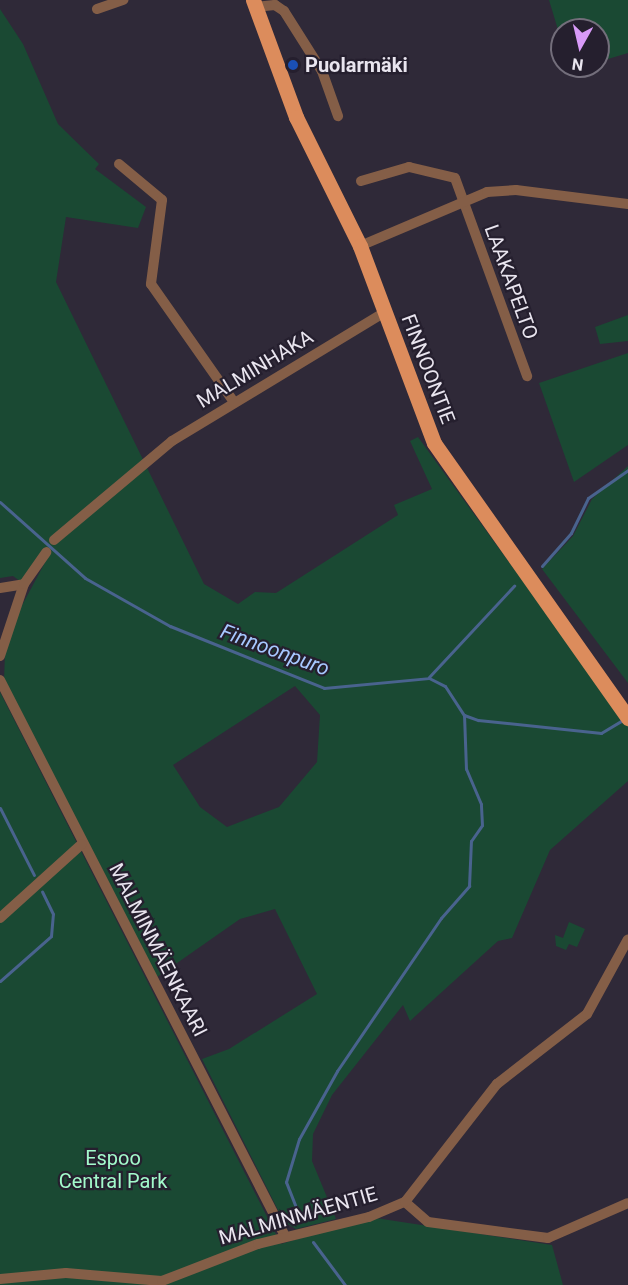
<!DOCTYPE html>
<meta charset="utf-8">
<style>
body{margin:0}
#map{position:relative;width:628px;height:1285px;overflow:hidden;background:#2f2938;font-family:Roboto,sans-serif}
div>[style]{position:absolute}
.green>*{inset:0;background:#1a4933}
.stream>*{height:3px;margin:-1.5px;padding:0 1.5px;transform-origin:1.5px;border-radius:1.5px;background:#49638e}
.street>*{height:10px;margin:-5px;padding:0 5px;transform-origin:5px;border-radius:5px;background:#845e47}
.primary>*{height:15px;margin:-7.5px;padding:0 7.5px;transform-origin:7.5px;border-radius:7.5px;background:#dc8c5c}
.dots>*{width:16px;height:16px;translate:-50% -50%;box-sizing:border-box;border:3px solid #251f2e;border-radius:50%}
span{translate:-50% -50%;white-space:nowrap;text-align:center;line-height:1.15;-webkit-text-stroke:4.5px #251f2e;paint-order:stroke}
.poi-label{font-size:20px;color:#e9e5ef;font-weight:700}
.left{translate:0 -50%;text-align:left}
.street-label{font-size:20px;color:#e9e5ef}
.park-label{font-size:20px;color:#a2facb}
.water-label{font-size:21px;color:#a7c8ff;font-style:italic}
.north{position:absolute;left:550px;top:18px;width:60px;height:60px;box-sizing:border-box;background:#251f2e;border:2px solid #736e7b;border-radius:50%;rotate:188deg;font-size:16px;font-weight:700;line-height:24px;text-align:center;color:#e9e5ef}
.north::after{content:'';display:block;margin:auto;width:21px;height:27px;background:#d89af8;clip-path:polygon(50% 0,100% 100%,50% 72%,0 100%)}
</style>
<div id="map">
<div class="green">
<div style="clip-path:polygon(549px 0,628px 0,628px 53px,598px 62px,598px 30px,562px 30px,562px 43px)"></div>
<div style="clip-path:polygon(evenodd,0 9px,23px 44px,58px 124px,99px 164px,95px 169px,146px 207px,138px 228px,66px 217px,56px 282px,204px 584px,238px 604px,255px 592px,276px 593px,398px 515px,394px 505px,432px 489px,410px 441px,418px 437px,628px 726px,628px 781px,550px 850px,512px 938px,498px 941px,410px 1021px,403px 1005px,332px 1095px,313px 1134px,312px 1161px,336px 1219px,296px 1229px,284px 1222px,202px 1059px,229px 1049px,317px 994px,275px 909px,240px 919px,157px 977px,4px 681px,5px 652px,19px 611px,49px 555px,24px 584px,13px 576px,0 578px,0 9px,295px 686px,320px 715px,317px 762px,279px 807px,227px 827px,200px 807px,173px 765px,295px 686px)"></div>
<div style="clip-path:polygon(628px 315px,628px 341px,600px 344px,595px 327px)"></div>
<div style="clip-path:polygon(628px 353px,628px 445px,574px 482px,539px 383px)"></div>
<div style="clip-path:polygon(628px 466px,628px 683px,542px 569px,573px 536px,592px 499px)"></div>
<div style="clip-path:polygon(0 692px,281px 1244px,369px 1217px,552px 1245px,563px 1285px,0 1285px)"></div>
<div style="clip-path:polygon(569px 922px,585px 929px,577px 947px,569px 944px,566px 950px,556px 946px,555px 935px,563px 938px)"></div>
</div>
<div class="stream">
<div style="left:0;top:502px;width:114px;rotate:41.8deg"></div>
<div style="left:85px;top:578px;width:98px;rotate:29.5deg"></div>
<div style="left:170px;top:626px;width:166px;rotate:21.9deg"></div>
<div style="left:324px;top:688px;width:105px;rotate:-5.4deg"></div>
<div style="left:429px;top:678px;width:18px;rotate:27deg"></div>
<div style="left:445px;top:686px;width:35px;rotate:57deg"></div>
<div style="left:464px;top:715px;width:15px;rotate:20deg"></div>
<div style="left:478px;top:720px;width:124px;rotate:6deg"></div>
<div style="left:601px;top:733px;width:27px;rotate:-31deg"></div>
<div style="left:542px;top:566px;width:44px;rotate:-48.7deg"></div>
<div style="left:571px;top:533px;width:39px;rotate:-64deg"></div>
<div style="left:588px;top:498px;width:49px;rotate:-35deg"></div>
<div style="left:429px;top:677px;width:125px;rotate:-47deg"></div>
<div style="left:0;top:808px;width:75px;rotate:63.1deg"></div>
<div style="left:0;top:981px;width:68px;rotate:-41.4deg"></div>
<div style="left:51px;top:936px;width:22px;rotate:-85deg"></div>
<div style="left:53px;top:914px;width:25px;rotate:-116deg"></div>
<div style="left:301px;top:1220px;width:41px;rotate:-111.5deg"></div>
<div style="left:286px;top:1182px;width:45px;rotate:-73.2deg"></div>
<div style="left:299px;top:1139px;width:78px;rotate:-60.8deg"></div>
<div style="left:337px;top:1071px;width:185px;rotate:-55.8deg"></div>
<div style="left:441px;top:918px;width:43px;rotate:-48.8deg"></div>
<div style="left:469px;top:886px;width:45px;rotate:-87.5deg"></div>
<div style="left:471px;top:841px;width:19px;rotate:-55deg"></div>
<div style="left:482px;top:825px;width:21px;rotate:-93deg"></div>
<div style="left:481px;top:804px;width:38px;rotate:-113deg"></div>
<div style="left:466px;top:769px;width:54px;rotate:-92.1deg"></div>
<div style="left:313px;top:1242px;width:54px;rotate:53.3deg"></div>
</div>
<div class="street">
<div style="left:255px;top:7px;width:20px;rotate:-6deg"></div>
<div style="left:275px;top:5px;width:11px;rotate:34deg"></div>
<div style="left:284px;top:11px;width:71px;rotate:57.7deg"></div>
<div style="left:322px;top:71px;width:48px;rotate:70.4deg"></div>
<div style="left:97px;top:9px;width:28px;rotate:-19deg"></div>
<div style="left:119px;top:164px;width:56px;rotate:39.9deg"></div>
<div style="left:162px;top:200px;width:85px;rotate:97.5deg"></div>
<div style="left:151px;top:284px;width:144px;rotate:54.9deg"></div>
<div style="left:361px;top:181px;width:50px;rotate:-16.3deg"></div>
<div style="left:409px;top:167px;width:47px;rotate:13.4deg"></div>
<div style="left:455px;top:178px;width:211px;rotate:70deg"></div>
<div style="left:360px;top:246px;width:138px;rotate:-23deg"></div>
<div style="left:487px;top:192px;width:29px;rotate:-4deg"></div>
<div style="left:516px;top:190px;width:113px;rotate:7.1deg"></div>
<div style="left:54px;top:540px;width:154px;rotate:-40deg"></div>
<div style="left:172px;top:441px;width:249px;rotate:-31.2deg"></div>
<div style="left:0;top:588px;width:24px;rotate:-9deg"></div>
<div style="left:0;top:656px;width:76px;rotate:-71.6deg"></div>
<div style="left:24px;top:584px;width:39px;rotate:-55deg"></div>
<div style="left:0;top:680px;width:625px;rotate:62.86deg"></div>
<div style="left:0;top:918px;width:110px;rotate:-42.1deg"></div>
<div style="left:405px;top:1202px;width:30px;rotate:41deg"></div>
<div style="left:428px;top:1222px;width:121px;rotate:7.6deg"></div>
<div style="left:548px;top:1238px;width:87px;rotate:-23.6deg"></div>
<div style="left:0;top:1279px;width:66px;rotate:-5.2deg"></div>
<div style="left:66px;top:1273px;width:96px;rotate:4.8deg"></div>
<div style="left:162px;top:1281px;width:103px;rotate:-21.1deg"></div>
<div style="left:258px;top:1244px;width:114px;rotate:-13.7deg"></div>
<div style="left:369px;top:1217px;width:39px;rotate:-23deg"></div>
<div style="left:405px;top:1202px;width:150px;rotate:-52.1deg"></div>
<div style="left:497px;top:1084px;width:114px;rotate:-37.9deg"></div>
<div style="left:587px;top:1014px;width:85px;rotate:-61.3deg"></div>
</div>
<div class="primary">
<div style="left:253px;top:0;width:125px;rotate:69.8deg"></div>
<div style="left:296px;top:117px;width:144px;rotate:63.6deg"></div>
<div style="left:360px;top:246px;width:210px;rotate:69.4deg"></div>
<div style="left:434px;top:443px;width:337px;rotate:54.8deg"></div>
</div>
<div class="dots">
<div style="left:293px;top:65px;background:#1a4fb4"></div>
</div>
<div class="poi-label">
<span class="left" style="left:305px;top:65px">Puolarmäki</span>
</div>
<div class="street-label">
<span style="left:511px;top:282px;rotate:70deg">LAAKAPELTO</span>
<span style="left:255px;top:369px;rotate:-31deg">MALMINHAKA</span>
<span style="left:428px;top:369px;rotate:69deg">FINNOONTIE</span>
<span style="left:158px;top:950px;rotate:63deg">MALMINMÄENKAARI</span>
<span style="left:298px;top:1216px;rotate:-16deg">MALMINMÄENTIE</span>
</div>
<div class="park-label">
<span style="left:113px;top:1170px">Espoo<br>Central Park</span>
</div>
<div class="water-label">
<span style="left:275px;top:650px;rotate:20deg">Finnoonpuro</span>
</div>
<div class="north">N</div>
</div>
